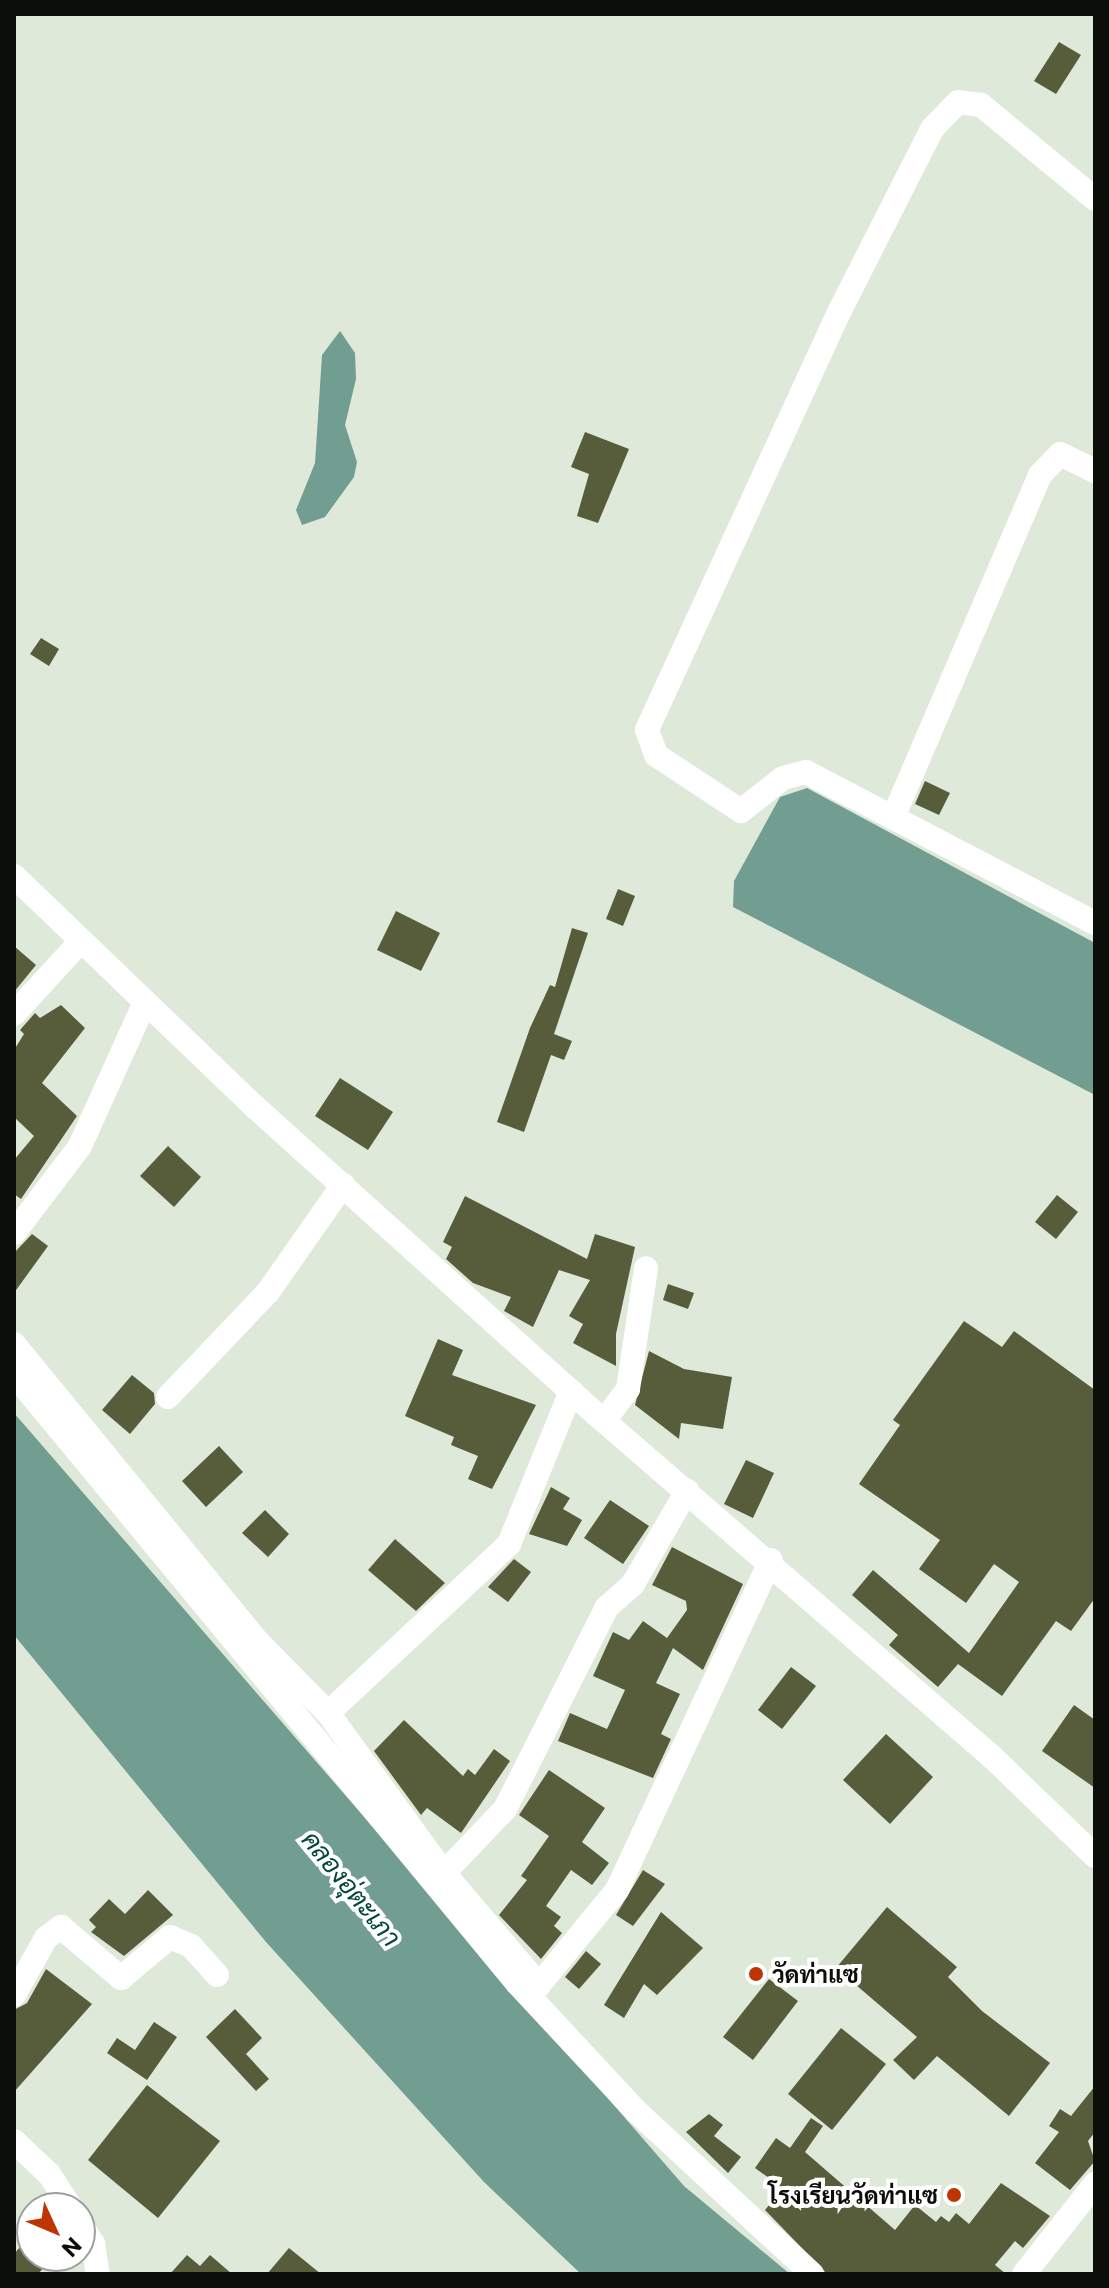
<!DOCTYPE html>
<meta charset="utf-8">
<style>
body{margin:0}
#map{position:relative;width:1109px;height:2288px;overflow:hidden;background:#dee9d9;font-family:Commissioner,Sarabun,sans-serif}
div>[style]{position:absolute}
.water>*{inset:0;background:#729e92}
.building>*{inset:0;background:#575d3a}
.minor>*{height:24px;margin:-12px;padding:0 12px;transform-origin:12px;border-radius:12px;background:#fff}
.dots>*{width:22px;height:22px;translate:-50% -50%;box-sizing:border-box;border:4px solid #fff;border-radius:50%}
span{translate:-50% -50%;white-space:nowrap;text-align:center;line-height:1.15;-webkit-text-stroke:8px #fff;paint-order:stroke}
.poi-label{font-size:24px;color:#0b0e09;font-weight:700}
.left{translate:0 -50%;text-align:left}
.right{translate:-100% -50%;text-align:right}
.water-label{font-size:26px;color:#04483a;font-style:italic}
.frame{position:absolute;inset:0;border:16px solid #0b0e09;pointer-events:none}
.north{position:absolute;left:16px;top:2192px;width:80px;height:80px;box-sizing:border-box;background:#fff;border:2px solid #9d9f9d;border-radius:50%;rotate:134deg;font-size:22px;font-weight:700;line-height:32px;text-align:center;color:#0b0e09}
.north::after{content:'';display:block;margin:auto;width:28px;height:36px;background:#be3502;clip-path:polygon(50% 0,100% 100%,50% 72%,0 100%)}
</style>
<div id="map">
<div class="water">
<div style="clip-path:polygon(340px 331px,355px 353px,356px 379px,345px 425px,357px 462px,354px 477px,325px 517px,302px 525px,296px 510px,315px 463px,322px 355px)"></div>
<div style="clip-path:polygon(807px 788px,1095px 943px,1095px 1095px,733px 907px,734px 881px,780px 797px)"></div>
<div style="clip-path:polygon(14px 1413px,684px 2186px,790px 2274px,581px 2274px,484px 2182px,266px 1942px,14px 1635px)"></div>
</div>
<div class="building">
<div style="clip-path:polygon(1059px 42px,1081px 55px,1056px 94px,1034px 81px)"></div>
<div style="clip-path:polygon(585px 432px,629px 449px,598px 523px,577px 516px,589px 474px,571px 467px)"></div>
<div style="clip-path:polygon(41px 638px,59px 649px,49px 666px,30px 654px)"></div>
<div style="clip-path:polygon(925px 781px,950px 793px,939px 815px,915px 804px)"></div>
<div style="clip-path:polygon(618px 889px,635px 896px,623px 926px,606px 919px)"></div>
<div style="clip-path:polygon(396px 911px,440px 933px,421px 971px,377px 950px)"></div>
<div style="clip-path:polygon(572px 928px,588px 933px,554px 1034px,572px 1041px,564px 1060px,551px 1055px,524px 1132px,497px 1122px,530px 1028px,550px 985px,555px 987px)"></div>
<div style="clip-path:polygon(14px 946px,36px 965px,14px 992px)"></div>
<div style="clip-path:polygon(61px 1005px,85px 1028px,42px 1083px,77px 1116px,21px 1199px,14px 1194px,14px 1160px,34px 1136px,14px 1117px,14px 1050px,24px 1034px,20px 1030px,35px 1013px,40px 1018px)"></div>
<div style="clip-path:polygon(340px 1078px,393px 1112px,368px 1150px,315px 1116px)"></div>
<div style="clip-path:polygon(168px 1146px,201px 1177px,174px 1207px,140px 1176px)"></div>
<div style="clip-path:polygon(1057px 1195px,1078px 1212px,1056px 1239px,1035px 1222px)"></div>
<div style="clip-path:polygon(465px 1196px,587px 1259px,595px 1234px,635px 1247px,616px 1334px,616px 1366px,573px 1343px,583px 1324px,569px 1316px,590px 1280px,559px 1270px,533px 1327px,504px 1311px,511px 1297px,473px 1283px,446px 1259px,452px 1247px,443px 1242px)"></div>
<div style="clip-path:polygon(32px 1234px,48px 1246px,14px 1293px,14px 1253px)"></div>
<div style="clip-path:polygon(668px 1284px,694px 1293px,688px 1309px,663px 1300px)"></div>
<div style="clip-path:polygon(964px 1321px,1002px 1347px,1014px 1331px,1095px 1390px,1095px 1598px,1071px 1631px,1056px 1621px,1002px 1696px,958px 1664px,938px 1687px,889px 1645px,898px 1635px,852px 1595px,873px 1570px,969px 1653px,1019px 1582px,994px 1564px,966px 1603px,919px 1569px,940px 1540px,859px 1484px,900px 1425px,893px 1420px)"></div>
<div style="clip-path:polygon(438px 1339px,463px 1350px,452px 1375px,536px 1405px,492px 1489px,468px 1479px,478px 1456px,451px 1445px,454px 1437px,405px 1416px)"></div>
<div style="clip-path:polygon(649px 1351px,684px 1369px,732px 1377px,723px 1429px,681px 1423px,679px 1439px,635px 1405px)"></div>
<div style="clip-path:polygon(132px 1375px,154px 1393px,155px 1404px,130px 1434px,102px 1410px)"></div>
<div style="clip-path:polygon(219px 1446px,243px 1472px,206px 1507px,182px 1481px)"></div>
<div style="clip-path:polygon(746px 1460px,774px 1473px,753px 1518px,724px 1504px)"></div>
<div style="clip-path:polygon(551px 1487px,570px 1498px,563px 1509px,582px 1520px,567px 1546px,529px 1534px)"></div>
<div style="clip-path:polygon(610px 1500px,649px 1526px,623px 1564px,584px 1538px)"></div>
<div style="clip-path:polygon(265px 1510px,289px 1534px,268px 1557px,242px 1533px)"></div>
<div style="clip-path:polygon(395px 1539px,445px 1583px,416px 1611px,368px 1570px)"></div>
<div style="clip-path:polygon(672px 1547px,743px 1584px,703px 1670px,673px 1648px,656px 1683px,680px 1694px,661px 1734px,671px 1739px,653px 1778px,558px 1741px,570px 1713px,607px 1729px,625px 1690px,593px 1676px,613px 1632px,629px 1640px,643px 1621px,667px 1638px,687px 1610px,686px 1601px,652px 1585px)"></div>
<div style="clip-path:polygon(514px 1559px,531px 1572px,508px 1602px,488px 1587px)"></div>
<div style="clip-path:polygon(791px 1667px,816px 1686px,782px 1729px,758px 1710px)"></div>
<div style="clip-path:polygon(1074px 1705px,1095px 1720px,1095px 1788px,1042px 1751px)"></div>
<div style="clip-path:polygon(404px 1720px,463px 1776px,468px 1769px,475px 1775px,494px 1749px,510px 1761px,461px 1833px,427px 1808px,421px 1815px,374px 1751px)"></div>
<div style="clip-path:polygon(886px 1734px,933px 1777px,890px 1824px,843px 1780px)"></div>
<div style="clip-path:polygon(549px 1770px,605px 1808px,582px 1842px,609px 1863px,592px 1885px,571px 1870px,546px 1906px,561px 1917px,554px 1926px,562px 1933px,541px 1959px,499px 1915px,527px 1880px,521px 1876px,549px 1836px,519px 1815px)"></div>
<div style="clip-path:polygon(643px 1870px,665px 1884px,633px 1926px,616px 1915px)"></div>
<div style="clip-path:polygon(148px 1890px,173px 1915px,124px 1956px,91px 1932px,96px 1927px,89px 1920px,109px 1899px,125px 1914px)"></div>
<div style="clip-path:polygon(887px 1907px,957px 1967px,948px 1977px,982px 2011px,1050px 2063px,1009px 2116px,937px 2056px,914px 2080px,893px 2060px,917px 2037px,836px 1968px)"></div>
<div style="clip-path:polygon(661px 1912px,703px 1948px,657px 1995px,644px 1984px,624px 2018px,604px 2005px)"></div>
<div style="clip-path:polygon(586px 1951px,601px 1964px,579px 1989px,565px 1977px)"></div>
<div style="clip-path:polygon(46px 1969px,92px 2004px,14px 2092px,14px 2010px,27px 2003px)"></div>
<div style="clip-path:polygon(769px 1979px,798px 2001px,753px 2060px,723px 2037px)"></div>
<div style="clip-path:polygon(235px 2009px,262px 2038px,246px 2054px,269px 2079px,256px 2091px,206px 2037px)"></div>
<div style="clip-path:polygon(154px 2022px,177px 2037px,147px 2080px,107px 2053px,117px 2038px,135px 2050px)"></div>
<div style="clip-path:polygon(841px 2028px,886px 2064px,832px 2130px,788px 2094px)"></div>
<div style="clip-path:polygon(147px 2085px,220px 2141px,158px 2218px,88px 2160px)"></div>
<div style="clip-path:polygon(1095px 2086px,1095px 2132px,1088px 2141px,1095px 2161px,1070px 2190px,1035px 2163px,1059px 2132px,1049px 2126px,1060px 2109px,1071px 2116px)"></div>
<div style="clip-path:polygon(709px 2114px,723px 2125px,714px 2136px,741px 2157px,728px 2173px,686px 2132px)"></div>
<div style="clip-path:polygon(811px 2118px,823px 2126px,805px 2152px,895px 2230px,915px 2205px,936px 2222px,941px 2216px,949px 2222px,956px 2213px,969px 2224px,1001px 2183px,1050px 2216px,1023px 2248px,1015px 2241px,995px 2265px,1006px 2274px,827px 2274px,765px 2210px,783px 2188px,755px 2168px,776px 2138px,790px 2148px)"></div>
<div style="clip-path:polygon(32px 2233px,32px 2256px,54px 2256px,38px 2274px,14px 2274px,14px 2254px)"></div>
<div style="clip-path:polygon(289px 2248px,321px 2274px,267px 2274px)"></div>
<div style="clip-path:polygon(187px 2255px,200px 2266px,210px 2255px,232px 2274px,170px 2274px)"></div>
</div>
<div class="minor">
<div style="left:1095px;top:199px;width:148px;rotate:-140.5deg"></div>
<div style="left:981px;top:105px;width:23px;rotate:-173deg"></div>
<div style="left:958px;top:102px;width:37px;rotate:134deg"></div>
<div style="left:932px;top:129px;width:203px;rotate:116.9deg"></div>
<div style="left:840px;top:310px;width:462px;rotate:114.7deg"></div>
<div style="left:647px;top:730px;width:27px;rotate:70deg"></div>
<div style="left:656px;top:755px;width:102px;rotate:33.4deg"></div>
<div style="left:741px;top:811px;width:53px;rotate:-38.2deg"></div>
<div style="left:783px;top:778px;width:24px;rotate:-15deg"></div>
<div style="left:806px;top:772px;width:326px;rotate:27.6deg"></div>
<div style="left:893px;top:818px;width:373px;rotate:-66.8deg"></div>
<div style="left:1040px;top:475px;width:29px;rotate:-46deg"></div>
<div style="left:1060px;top:454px;width:39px;rotate:26deg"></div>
<div style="left:14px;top:876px;width:334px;rotate:43.8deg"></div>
<div style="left:255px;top:1107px;width:469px;rotate:42deg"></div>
<div style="left:604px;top:1421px;width:512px;rotate:40.88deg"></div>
<div style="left:991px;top:1756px;width:144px;rotate:43.9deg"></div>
<div style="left:14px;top:1014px;width:98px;rotate:-47.5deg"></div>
<div style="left:14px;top:1233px;width:109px;rotate:-52.8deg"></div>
<div style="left:80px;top:1146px;width:156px;rotate:-65.7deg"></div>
<div style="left:14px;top:1344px;width:385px;rotate:50.7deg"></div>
<div style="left:258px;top:1642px;width:100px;rotate:45.4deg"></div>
<div style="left:328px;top:1713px;width:198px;rotate:54.1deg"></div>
<div style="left:444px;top:1873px;width:147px;rotate:49.7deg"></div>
<div style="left:539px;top:1985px;width:123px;rotate:-50.6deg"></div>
<div style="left:617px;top:1890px;width:364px;rotate:-65deg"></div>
<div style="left:14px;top:1374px;width:790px;rotate:50.45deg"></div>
<div style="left:517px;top:1983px;width:175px;rotate:47.1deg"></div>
<div style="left:636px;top:2111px;width:240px;rotate:42.8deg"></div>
<div style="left:168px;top:1397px;width:145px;rotate:-46.4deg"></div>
<div style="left:268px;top:1292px;width:131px;rotate:-55deg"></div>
<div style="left:604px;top:1421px;width:40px;rotate:-53deg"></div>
<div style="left:628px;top:1389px;width:122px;rotate:-81.5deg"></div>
<div style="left:328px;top:1713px;width:248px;rotate:-43deg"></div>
<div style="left:509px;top:1544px;width:165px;rotate:-67.9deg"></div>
<div style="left:444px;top:1873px;width:88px;rotate:-46.4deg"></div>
<div style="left:505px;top:1809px;width:226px;rotate:-63.2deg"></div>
<div style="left:607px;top:1607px;width:35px;rotate:-41deg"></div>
<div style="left:633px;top:1584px;width:108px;rotate:-59.9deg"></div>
<div style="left:14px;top:1995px;width:65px;rotate:-60.7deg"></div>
<div style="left:46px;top:1938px;width:19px;rotate:-36deg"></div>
<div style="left:61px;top:1927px;width:79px;rotate:40.4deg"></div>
<div style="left:121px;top:1978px;width:64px;rotate:-39.9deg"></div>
<div style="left:170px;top:1937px;width:23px;rotate:23deg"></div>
<div style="left:191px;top:1946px;width:39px;rotate:48deg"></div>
<div style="left:14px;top:2141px;width:48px;rotate:43.3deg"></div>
<div style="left:49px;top:2174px;width:40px;rotate:57.1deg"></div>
<div style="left:80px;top:2223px;width:25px;rotate:58deg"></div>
<div style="left:93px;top:2244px;width:30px;rotate:81deg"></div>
<div style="left:1024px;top:2274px;width:115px;rotate:-51.7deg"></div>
</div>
<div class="dots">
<div style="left:756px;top:1974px;background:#be3502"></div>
<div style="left:954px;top:2195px;background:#be3502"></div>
</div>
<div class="poi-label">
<span class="left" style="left:772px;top:1974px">วัดท่าแซ</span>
<span class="right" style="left:938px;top:2195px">โรงเรียนวัดท่าแซ</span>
</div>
<div class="water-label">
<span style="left:352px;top:1888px;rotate:51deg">คลองอุ่ตะเภา</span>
</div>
<div class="frame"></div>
<div class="north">N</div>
</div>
